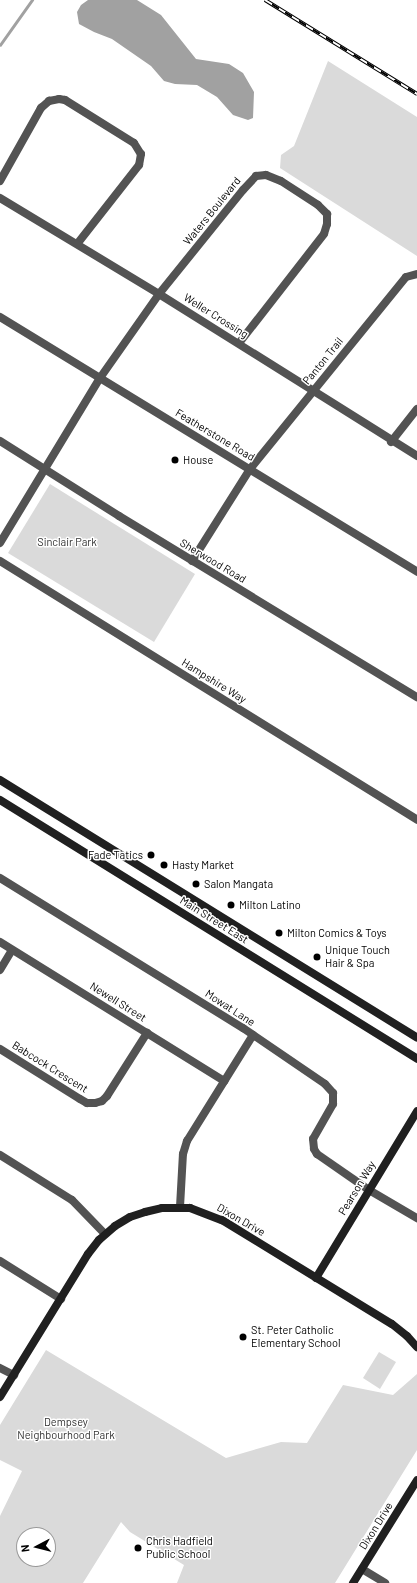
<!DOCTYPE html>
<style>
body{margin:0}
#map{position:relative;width:417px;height:1583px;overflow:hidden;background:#fff;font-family:Barlow,sans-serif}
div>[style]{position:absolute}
.green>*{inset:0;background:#dadada}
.water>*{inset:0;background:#a1a1a1}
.stream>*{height:2.5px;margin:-1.25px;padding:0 1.25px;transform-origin:1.25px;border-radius:1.25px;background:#a1a1a1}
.street>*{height:8px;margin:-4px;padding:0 4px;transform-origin:4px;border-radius:4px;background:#535353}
.secondary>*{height:8px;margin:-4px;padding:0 4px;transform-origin:4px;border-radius:4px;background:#202020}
.rail>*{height:4px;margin-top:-2px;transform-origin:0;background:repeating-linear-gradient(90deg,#fff 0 8px,#000 0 16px);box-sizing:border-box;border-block:1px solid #000}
.dots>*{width:11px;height:11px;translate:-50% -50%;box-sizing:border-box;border:2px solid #fff;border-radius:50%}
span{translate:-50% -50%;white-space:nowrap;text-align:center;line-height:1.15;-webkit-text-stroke:3px #fff;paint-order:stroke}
.street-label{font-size:11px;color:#000}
.poi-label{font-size:11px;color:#000}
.left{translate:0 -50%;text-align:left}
.right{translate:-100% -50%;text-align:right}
.park-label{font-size:11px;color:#313131}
.north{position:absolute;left:16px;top:1527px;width:40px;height:40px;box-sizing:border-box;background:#fff;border:1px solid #999;border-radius:50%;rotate:263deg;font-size:11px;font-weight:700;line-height:16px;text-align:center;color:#000}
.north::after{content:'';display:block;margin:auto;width:14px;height:18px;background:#000;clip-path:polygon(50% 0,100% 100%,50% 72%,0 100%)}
</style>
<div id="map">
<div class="green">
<div style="clip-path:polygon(328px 61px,417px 117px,417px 256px,280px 168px,281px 155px,294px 146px)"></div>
<div style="clip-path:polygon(50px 484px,195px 574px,154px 642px,8px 553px)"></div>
<div style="clip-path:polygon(evenodd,46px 1350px,226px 1458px,281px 1442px,307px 1443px,343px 1385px,393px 1395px,417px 1374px,417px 1450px,335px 1583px,177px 1583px,184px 1565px,130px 1532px,121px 1522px,83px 1583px,0 1583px,0 1516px,22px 1471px,0 1460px,0 1425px,46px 1350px,24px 1535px,48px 1535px,48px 1559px,24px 1559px,24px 1535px)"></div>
<div style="clip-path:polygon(379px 1352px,396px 1362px,380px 1389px,363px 1378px)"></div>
</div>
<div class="water">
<div style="clip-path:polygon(88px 0,137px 0,161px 15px,196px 59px,229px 64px,243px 73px,254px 92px,253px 118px,248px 120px,233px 115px,217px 97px,197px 85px,175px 84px,164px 81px,151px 66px,112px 39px,94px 32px,79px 24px,77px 12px,81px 5px)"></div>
</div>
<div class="stream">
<div style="left:0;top:45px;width:55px;rotate:-54.6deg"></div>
</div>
<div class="street">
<div style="left:0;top:181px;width:84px;rotate:-60.7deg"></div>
<div style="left:41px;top:108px;width:11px;rotate:-41deg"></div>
<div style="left:49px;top:101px;width:10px;rotate:-11deg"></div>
<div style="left:59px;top:99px;width:6px;rotate:9deg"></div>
<div style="left:65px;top:100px;width:81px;rotate:31.9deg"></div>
<div style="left:134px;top:143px;width:13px;rotate:58deg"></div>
<div style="left:141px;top:154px;width:11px;rotate:100deg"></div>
<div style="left:139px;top:165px;width:100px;rotate:128.1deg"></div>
<div style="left:0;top:198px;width:186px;rotate:31.1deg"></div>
<div style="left:159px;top:294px;width:305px;rotate:32.1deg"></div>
<div style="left:0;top:317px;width:489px;rotate:31.4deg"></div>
<div style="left:0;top:441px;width:141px;rotate:32.2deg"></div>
<div style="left:119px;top:516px;width:349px;rotate:31.3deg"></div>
<div style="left:391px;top:442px;width:42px;rotate:-51.8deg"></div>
<div style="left:0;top:543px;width:193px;rotate:-58.8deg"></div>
<div style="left:100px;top:378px;width:103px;rotate:-54.9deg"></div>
<div style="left:159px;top:294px;width:134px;rotate:-51.1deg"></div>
<div style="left:243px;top:190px;width:19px;rotate:-47deg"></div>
<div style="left:256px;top:176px;width:10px;rotate:-6deg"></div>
<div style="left:266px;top:175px;width:16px;rotate:22deg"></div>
<div style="left:281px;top:181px;width:44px;rotate:33deg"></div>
<div style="left:318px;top:205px;width:13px;rotate:45deg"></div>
<div style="left:327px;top:214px;width:10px;rotate:90deg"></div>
<div style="left:327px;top:224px;width:10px;rotate:107deg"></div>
<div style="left:324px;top:234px;width:138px;rotate:127.9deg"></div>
<div style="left:0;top:561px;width:491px;rotate:31.8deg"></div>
<div style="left:192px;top:561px;width:109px;rotate:-57.8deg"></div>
<div style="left:250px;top:469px;width:247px;rotate:-50.9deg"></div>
<div style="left:406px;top:277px;width:11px;rotate:-15deg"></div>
<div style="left:0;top:878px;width:286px;rotate:31.7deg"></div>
<div style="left:243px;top:1028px;width:99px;rotate:34.3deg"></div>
<div style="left:325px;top:1084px;width:12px;rotate:48deg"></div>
<div style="left:333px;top:1093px;width:11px;rotate:90deg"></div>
<div style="left:333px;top:1104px;width:40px;rotate:119.7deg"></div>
<div style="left:313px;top:1139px;width:10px;rotate:84deg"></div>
<div style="left:314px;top:1149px;width:6px;rotate:59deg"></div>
<div style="left:317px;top:1154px;width:63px;rotate:34.7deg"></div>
<div style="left:369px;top:1190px;width:56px;rotate:30.3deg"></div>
<div style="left:0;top:942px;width:264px;rotate:31.8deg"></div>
<div style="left:0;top:970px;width:23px;rotate:-59deg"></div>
<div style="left:0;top:1049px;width:94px;rotate:32deg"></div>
<div style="left:80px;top:1099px;width:8px;rotate:30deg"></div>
<div style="left:87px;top:1103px;width:8px"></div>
<div style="left:95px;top:1103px;width:7px;rotate:-16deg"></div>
<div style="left:102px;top:1101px;width:7px;rotate:-45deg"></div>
<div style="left:107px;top:1096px;width:75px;rotate:-57.6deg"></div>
<div style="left:0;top:1155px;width:85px;rotate:32deg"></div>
<div style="left:72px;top:1200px;width:47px;rotate:45.9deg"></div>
<div style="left:180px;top:1207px;width:53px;rotate:-86.8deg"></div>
<div style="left:183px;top:1154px;width:14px;rotate:-73deg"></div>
<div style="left:187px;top:1141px;width:125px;rotate:-58.1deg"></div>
<div style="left:0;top:1261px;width:72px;rotate:31.9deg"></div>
<div style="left:0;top:1368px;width:16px;rotate:27deg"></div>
<div style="left:362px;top:1569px;width:27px;rotate:31deg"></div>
</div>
<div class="secondary">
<div style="left:0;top:780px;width:490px;rotate:31.7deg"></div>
<div style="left:0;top:800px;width:491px;rotate:31.8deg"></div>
<div style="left:316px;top:1278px;width:195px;rotate:-58.8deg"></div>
<div style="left:0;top:1397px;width:168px;rotate:-58.4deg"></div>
<div style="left:88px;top:1254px;width:18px;rotate:-52deg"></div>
<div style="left:99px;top:1240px;width:21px;rotate:-41deg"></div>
<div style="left:115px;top:1226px;width:17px;rotate:-31deg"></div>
<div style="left:130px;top:1217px;width:16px;rotate:-18deg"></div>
<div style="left:145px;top:1212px;width:17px;rotate:-13deg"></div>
<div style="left:162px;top:1208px;width:28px"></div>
<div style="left:190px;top:1208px;width:34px;rotate:21deg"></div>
<div style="left:222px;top:1220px;width:199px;rotate:31.5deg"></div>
<div style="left:392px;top:1324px;width:19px;rotate:39deg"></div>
<div style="left:407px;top:1336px;width:15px;rotate:48deg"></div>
<div style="left:353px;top:1583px;width:121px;rotate:-58.1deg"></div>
</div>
<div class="rail">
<div style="left:265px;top:0;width:179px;rotate:31.7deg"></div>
</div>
<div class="dots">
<div style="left:175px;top:460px;background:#000"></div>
<div style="left:151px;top:855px;background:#000"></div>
<div style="left:164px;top:865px;background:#000"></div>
<div style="left:196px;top:884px;background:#000"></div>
<div style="left:231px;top:905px;background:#000"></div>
<div style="left:279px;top:933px;background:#000"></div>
<div style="left:317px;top:957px;background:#000"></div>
<div style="left:243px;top:1337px;background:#000"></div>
<div style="left:138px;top:1548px;background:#000"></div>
</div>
<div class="street-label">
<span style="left:212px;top:211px;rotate:-51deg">Waters Boulevard</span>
<span style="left:216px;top:316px;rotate:32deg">Weller Crossing</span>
<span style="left:323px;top:361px;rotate:-51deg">Panton Trail</span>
<span style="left:215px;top:435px;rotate:31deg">Featherstone Road</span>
<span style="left:213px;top:561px;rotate:31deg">Sherwood Road</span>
<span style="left:214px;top:681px;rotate:32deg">Hampshire Way</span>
<span style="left:214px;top:920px;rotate:32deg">Main Street East</span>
<span style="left:118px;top:1002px;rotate:32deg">Newell Street</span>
<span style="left:230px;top:1008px;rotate:33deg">Mowat Lane</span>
<span style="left:50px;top:1067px;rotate:32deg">Babcock Crescent</span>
<span style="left:357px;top:1188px;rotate:-59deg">Pearson Way</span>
<span style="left:241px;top:1220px;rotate:30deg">Dixon Drive</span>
<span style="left:376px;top:1526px;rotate:-58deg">Dixon Drive</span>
</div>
<div class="poi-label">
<span class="left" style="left:183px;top:460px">House</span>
<span class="right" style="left:143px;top:855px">Fade Tatics</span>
<span class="left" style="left:172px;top:865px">Hasty Market</span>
<span class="left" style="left:204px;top:884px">Salon Mangata</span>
<span class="left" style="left:239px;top:905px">Milton Latino</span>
<span class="left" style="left:287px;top:933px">Milton Comics &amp; Toys</span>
<span class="left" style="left:325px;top:957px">Unique Touch<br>Hair &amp; Spa</span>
<span class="left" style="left:251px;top:1337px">St. Peter Catholic<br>Elementary School</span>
<span class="left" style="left:146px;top:1548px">Chris Hadfield<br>Public School</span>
</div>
<div class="park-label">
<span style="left:67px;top:542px">Sinclair Park</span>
<span style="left:66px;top:1429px">Dempsey<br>Neighbourhood Park</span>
</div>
<div class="north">N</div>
</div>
